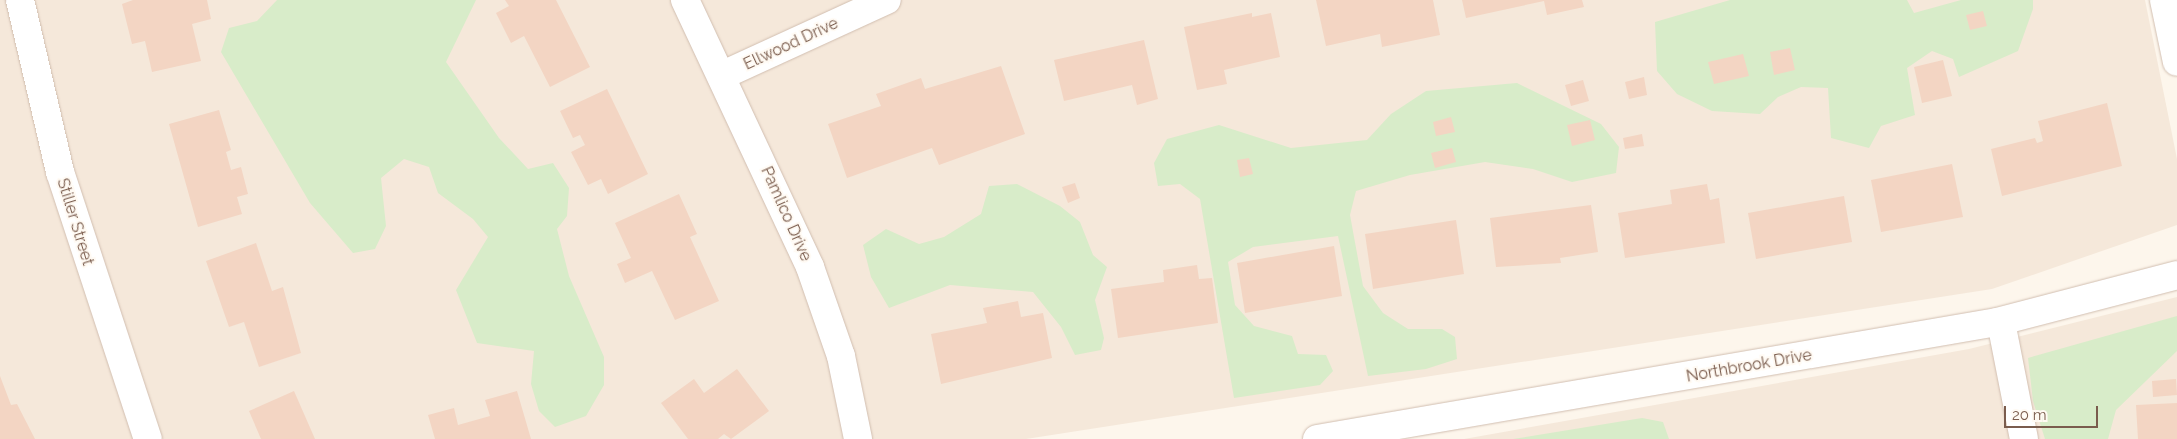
<!DOCTYPE html>
<style>
body{margin:0}
#map{position:relative;width:2177px;height:439px;overflow:hidden;background:#fdf6ec;font-family:Raleway,sans-serif}
div>[style]{position:absolute}
.residential>*{inset:0;background:#f5e8da}
.green>*{inset:0;background:#d8ecc9}
.building>*{inset:0;background:#f3d5c3}
.roads{filter:drop-shadow(0 0 1px #d1beb0) drop-shadow(0 0 1px #d1beb0)}
.minor>*{height:28px;margin:-14px;padding:0 14px;transform-origin:14px;border-radius:14px;background:#fff}
.tertiary>*{height:28px;margin:-14px;padding:0 14px;transform-origin:14px;border-radius:14px;background:#fff}
span{translate:-50% -50%;white-space:nowrap;text-align:center;line-height:1.15;-webkit-text-stroke:4px #fffaf3;paint-order:stroke}
.street-label{font-size:16px;color:#7a5c4d}
.scale{position:absolute;left:2004px;top:406px;width:94px;height:22px;box-sizing:border-box;border:2px solid #7a5c4d;border-top:0;padding-left:6px;font-size:15px;line-height:18px;white-space:nowrap;color:#7a5c4d;-webkit-text-stroke:4px #fffaf3;paint-order:stroke}
</style>
<div id="map">
<div class="residential">
<div style="clip-path:polygon(0 0,2145px 0,2177px 159px,2177px 225px,1992px 289px,1026px 439px,0 439px)"></div>
<div style="clip-path:polygon(2177px 297px,2177px 439px,1464px 439px,1969px 349px)"></div>
</div>
<div class="green">
<div style="clip-path:polygon(277px 0,476px 0,446px 62px,499px 138px,528px 169px,553px 163px,569px 188px,567px 216px,557px 229px,569px 276px,604px 357px,604px 385px,586px 416px,555px 427px,539px 411px,531px 384px,534px 351px,477px 343px,456px 290px,488px 237px,473px 219px,438px 193px,429px 167px,404px 159px,381px 178px,386px 226px,375px 249px,353px 253px,310px 203px,221px 52px,229px 28px,257px 21px)"></div>
<div style="clip-path:polygon(1730px 0,1907px 0,1914px 13px,1961px 0,2033px 0,2033px 9px,2018px 51px,1959px 77px,1953px 59px,1932px 51px,1907px 68px,1915px 115px,1881px 126px,1869px 148px,1831px 138px,1828px 88px,1801px 87px,1778px 97px,1760px 114px,1712px 111px,1677px 94px,1657px 71px,1655px 22px)"></div>
<div style="clip-path:polygon(1517px 83px,1601px 124px,1619px 147px,1616px 173px,1572px 182px,1533px 169px,1485px 162px,1410px 175px,1356px 191px,1350px 215px,1363px 286px,1383px 313px,1408px 329px,1442px 329px,1455px 337px,1457px 359px,1426px 369px,1368px 376px,1338px 236px,1253px 247px,1228px 262px,1235px 305px,1254px 326px,1292px 336px,1298px 354px,1326px 355px,1333px 371px,1320px 385px,1234px 398px,1200px 199px,1180px 184px,1158px 186px,1154px 163px,1167px 139px,1219px 125px,1291px 148px,1367px 140px,1391px 114px,1426px 91px)"></div>
<div style="clip-path:polygon(1017px 184px,1060px 206px,1080px 222px,1093px 255px,1107px 267px,1095px 300px,1104px 338px,1101px 350px,1075px 355px,1061px 327px,1033px 292px,950px 285px,889px 308px,871px 277px,863px 245px,886px 229px,919px 244px,944px 237px,981px 214px,989px 186px)"></div>
<div style="clip-path:polygon(2177px 316px,2177px 351px,2116px 410px,2108px 439px,2045px 439px,2033px 401px,2028px 358px)"></div>
<div style="clip-path:polygon(1642px 418px,1663px 422px,1669px 439px,1513px 439px)"></div>
</div>
<div class="building">
<div style="clip-path:polygon(133px 0,207px 0,211px 19px,192px 24px,201px 61px,152px 72px,145px 41px,132px 44px,122px 4px)"></div>
<div style="clip-path:polygon(505px 0,556px 0,590px 67px,550px 87px,524px 36px,511px 43px,496px 13px,509px 6px)"></div>
<div style="clip-path:polygon(1316px 0,1433px 0,1440px 35px,1382px 47px,1380px 34px,1326px 46px)"></div>
<div style="clip-path:polygon(1462px 0,1582px 0,1584px 7px,1547px 15px,1544px 1px,1466px 18px)"></div>
<div style="clip-path:polygon(1983px 11px,1987px 26px,1970px 30px,1966px 15px)"></div>
<div style="clip-path:polygon(1252px 13px,1252px 17px,1271px 13px,1280px 57px,1224px 70px,1227px 84px,1197px 90px,1184px 27px)"></div>
<div style="clip-path:polygon(1144px 40px,1158px 99px,1137px 105px,1132px 85px,1064px 101px,1054px 60px)"></div>
<div style="clip-path:polygon(1790px 48px,1795px 70px,1774px 75px,1770px 52px)"></div>
<div style="clip-path:polygon(1743px 54px,1749px 76px,1714px 84px,1708px 62px)"></div>
<div style="clip-path:polygon(1943px 60px,1952px 96px,1922px 103px,1914px 67px)"></div>
<div style="clip-path:polygon(1001px 66px,1025px 134px,939px 165px,932px 148px,847px 178px,828px 124px,881px 106px,876px 94px,921px 78px,925px 89px)"></div>
<div style="clip-path:polygon(1644px 77px,1647px 95px,1629px 99px,1625px 82px)"></div>
<div style="clip-path:polygon(1583px 80px,1589px 101px,1571px 106px,1565px 85px)"></div>
<div style="clip-path:polygon(607px 89px,648px 174px,608px 194px,601px 179px,588px 185px,571px 152px,585px 145px,580px 135px,573px 138px,560px 111px)"></div>
<div style="clip-path:polygon(2107px 103px,2122px 166px,2002px 196px,1991px 149px,2035px 138px,2037px 143px,2043px 141px,2038px 121px)"></div>
<div style="clip-path:polygon(219px 110px,231px 150px,226px 152px,231px 170px,241px 167px,248px 194px,237px 197px,242px 214px,198px 227px,169px 124px)"></div>
<div style="clip-path:polygon(1451px 117px,1455px 132px,1436px 136px,1433px 122px)"></div>
<div style="clip-path:polygon(1590px 120px,1595px 140px,1572px 146px,1567px 125px)"></div>
<div style="clip-path:polygon(1642px 134px,1644px 146px,1625px 149px,1623px 138px)"></div>
<div style="clip-path:polygon(1452px 148px,1456px 162px,1435px 168px,1431px 153px)"></div>
<div style="clip-path:polygon(1249px 158px,1253px 174px,1240px 177px,1237px 160px)"></div>
<div style="clip-path:polygon(1952px 164px,1963px 217px,1881px 232px,1871px 180px)"></div>
<div style="clip-path:polygon(1075px 183px,1080px 198px,1068px 203px,1062px 187px)"></div>
<div style="clip-path:polygon(1707px 184px,1710px 200px,1719px 198px,1725px 243px,1625px 258px,1618px 213px,1672px 204px,1670px 190px)"></div>
<div style="clip-path:polygon(679px 194px,697px 234px,690px 237px,719px 301px,675px 320px,652px 271px,625px 283px,617px 264px,631px 258px,615px 223px)"></div>
<div style="clip-path:polygon(1844px 196px,1852px 242px,1756px 259px,1748px 213px)"></div>
<div style="clip-path:polygon(1591px 205px,1598px 252px,1560px 258px,1561px 263px,1496px 267px,1490px 218px)"></div>
<div style="clip-path:polygon(1456px 220px,1464px 274px,1373px 289px,1365px 234px)"></div>
<div style="clip-path:polygon(256px 243px,272px 291px,283px 287px,301px 353px,259px 367px,244px 322px,229px 327px,206px 261px)"></div>
<div style="clip-path:polygon(1334px 246px,1342px 296px,1245px 313px,1237px 263px)"></div>
<div style="clip-path:polygon(1197px 265px,1199px 279px,1212px 278px,1218px 323px,1118px 338px,1111px 289px,1164px 282px,1163px 270px)"></div>
<div style="clip-path:polygon(1018px 301px,1021px 317px,1043px 313px,1052px 358px,941px 384px,931px 334px,987px 323px,983px 308px)"></div>
<div style="clip-path:polygon(737px 369px,769px 411px,731px 439px,724px 434px,718px 439px,688px 439px,661px 403px,694px 379px,704px 393px)"></div>
<div style="clip-path:polygon(0 376px,11px 405px,17px 404px,35px 439px,0 439px)"></div>
<div style="clip-path:polygon(2176px 379px,2177px 395px,2153px 397px,2152px 381px)"></div>
<div style="clip-path:polygon(294px 391px,315px 439px,261px 439px,249px 411px)"></div>
<div style="clip-path:polygon(517px 391px,531px 439px,435px 439px,428px 415px,454px 408px,458px 425px,490px 416px,485px 400px)"></div>
<div style="clip-path:polygon(2177px 403px,2177px 439px,2138px 439px,2136px 405px)"></div>
</div>
<div class="roads">
<div class="minor">
<div style="left:20px;top:0;width:177px;rotate:76.9deg"></div>
<div style="left:60px;top:172px;width:281px;rotate:71.8deg"></div>
<div style="left:685px;top:0;width:295px;rotate:64.9deg"></div>
<div style="left:810px;top:267px;width:94px;rotate:70.8deg"></div>
<div style="left:841px;top:356px;width:85px;rotate:78.4deg"></div>
<div style="left:2164px;top:0;width:63px;rotate:78.2deg"></div>
<div style="left:723px;top:75px;width:180px;rotate:-24.6deg"></div>
<div style="left:2001px;top:322px;width:119px;rotate:78.9deg"></div>
</div>
<div class="tertiary">
<div style="left:1317px;top:439px;width:690px;rotate:-9.76deg"></div>
<div style="left:1997px;top:322px;width:186px;rotate:-14.6deg"></div>
</div>
</div>
<div class="street-label">
<span style="left:791px;top:44px;rotate:-25deg">Ellwood Drive</span>
<span style="left:786px;top:214px;rotate:66deg">Pamlico Drive</span>
<span style="left:75px;top:222px;rotate:73deg">Stiller Street</span>
<span style="left:1749px;top:366px;rotate:-10deg">Northbrook Drive</span>
</div>
<div class="scale">20 m</div>
</div>
